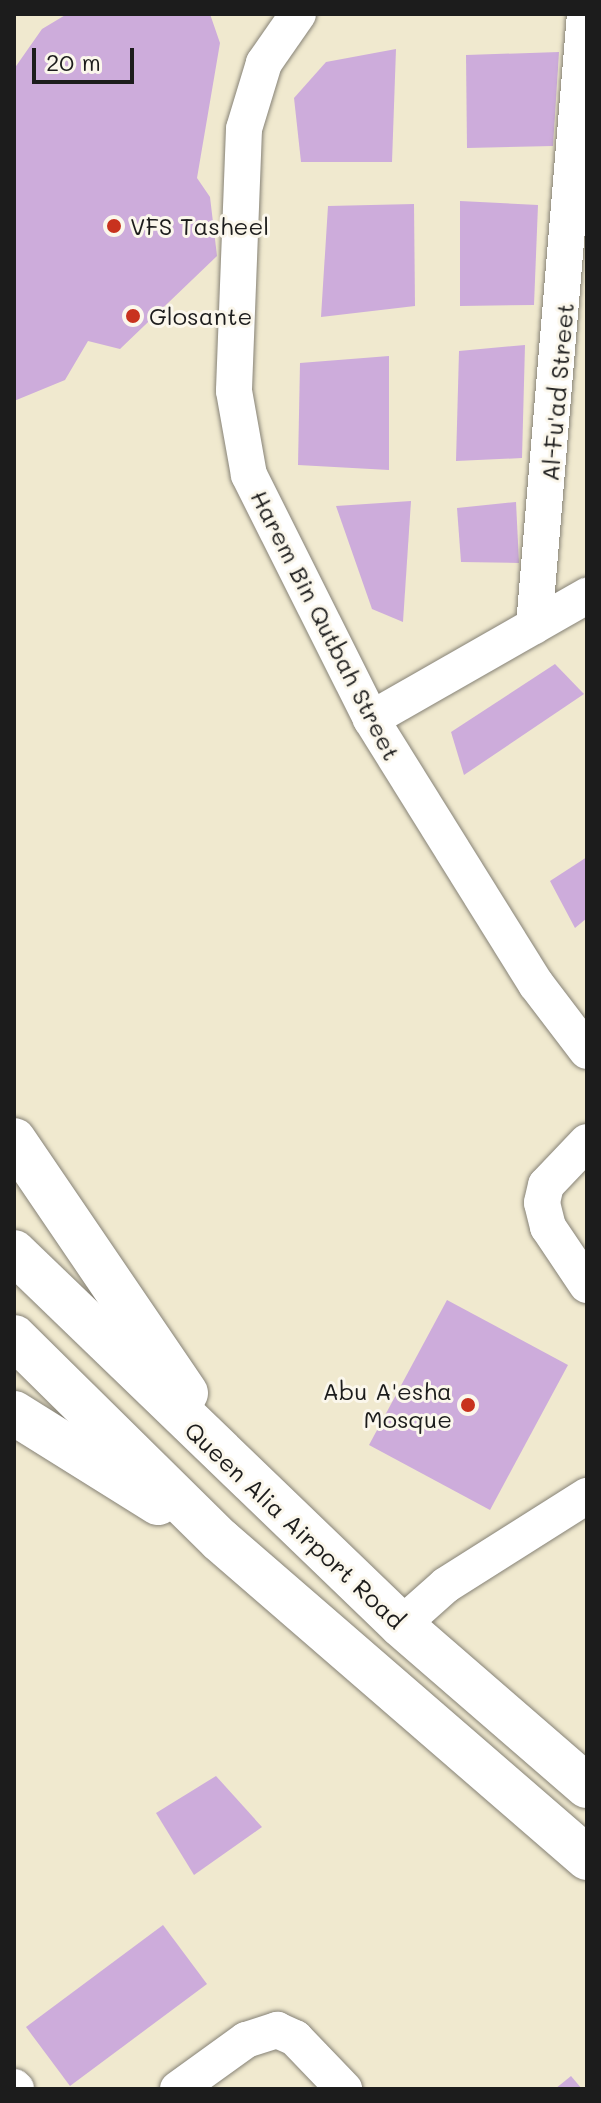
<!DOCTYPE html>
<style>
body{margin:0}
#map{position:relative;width:601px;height:2103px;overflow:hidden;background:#f0e9cf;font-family:Mali,sans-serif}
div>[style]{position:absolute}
.building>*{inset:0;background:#cdacdb}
.roads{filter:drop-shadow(0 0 2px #868276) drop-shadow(0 0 2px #868276)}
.street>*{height:36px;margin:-18px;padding:0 18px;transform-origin:18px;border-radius:18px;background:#fff}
.highway>*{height:44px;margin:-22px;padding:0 22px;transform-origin:22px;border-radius:22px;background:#fff}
.dots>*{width:22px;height:22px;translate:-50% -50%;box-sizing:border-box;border:4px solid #fbf7ec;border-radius:50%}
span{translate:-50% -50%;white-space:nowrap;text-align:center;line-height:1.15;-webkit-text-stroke:6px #fbf7ec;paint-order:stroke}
.poi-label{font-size:24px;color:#1c1c1c}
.left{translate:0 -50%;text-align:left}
.right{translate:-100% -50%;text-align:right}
.street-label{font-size:24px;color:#1c1c1c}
.frame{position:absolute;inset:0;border:16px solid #1c1c1c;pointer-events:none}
.scale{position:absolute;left:32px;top:48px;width:102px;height:36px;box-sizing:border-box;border:4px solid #1c1c1c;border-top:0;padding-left:10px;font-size:24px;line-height:28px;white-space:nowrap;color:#1c1c1c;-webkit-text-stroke:6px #fbf7ec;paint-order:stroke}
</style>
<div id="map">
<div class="building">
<div style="clip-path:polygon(67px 14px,210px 14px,220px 43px,197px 178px,210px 197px,217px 256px,120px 349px,88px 341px,65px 380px,14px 401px,14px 69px,42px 29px)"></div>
<div style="clip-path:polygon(396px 49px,392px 162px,301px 162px,294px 98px,326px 62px)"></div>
<div style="clip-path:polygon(559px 52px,553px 146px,467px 148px,466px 55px)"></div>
<div style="clip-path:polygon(460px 201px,538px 205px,534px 305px,460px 306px)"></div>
<div style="clip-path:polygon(414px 204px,415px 306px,321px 317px,328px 206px)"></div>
<div style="clip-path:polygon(525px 345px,522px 458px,456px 461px,459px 351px)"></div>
<div style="clip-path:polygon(389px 356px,389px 470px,298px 465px,300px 363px)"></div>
<div style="clip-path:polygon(411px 501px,403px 622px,372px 609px,336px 506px)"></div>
<div style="clip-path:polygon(516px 502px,519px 563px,461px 562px,457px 508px)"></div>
<div style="clip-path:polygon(555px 664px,584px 694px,464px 775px,451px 732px)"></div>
<div style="clip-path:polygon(587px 857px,587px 918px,575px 928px,550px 881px)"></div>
<div style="clip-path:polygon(447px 1300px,568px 1365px,490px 1510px,369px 1445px)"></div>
<div style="clip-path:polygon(216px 1776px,262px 1827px,194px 1875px,156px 1813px)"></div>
<div style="clip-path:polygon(163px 1925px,207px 1984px,70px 2086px,26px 2027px)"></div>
<div style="clip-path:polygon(571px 2076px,582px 2089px,555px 2089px)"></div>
</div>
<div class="roads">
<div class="street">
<div style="left:298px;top:14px;width:60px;rotate:124.8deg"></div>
<div style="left:264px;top:63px;width:69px;rotate:106.9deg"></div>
<div style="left:244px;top:129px;width:262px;rotate:92.2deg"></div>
<div style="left:234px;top:391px;width:85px;rotate:79.9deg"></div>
<div style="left:249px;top:475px;width:273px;rotate:63.4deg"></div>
<div style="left:371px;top:719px;width:312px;rotate:58.1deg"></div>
<div style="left:536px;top:984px;width:84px;rotate:52.7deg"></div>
<div style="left:534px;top:626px;width:614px;rotate:-85.24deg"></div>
<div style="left:371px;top:719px;width:249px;rotate:-29.7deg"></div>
<div style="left:587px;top:1142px;width:59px;rotate:133.6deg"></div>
<div style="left:546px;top:1185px;width:18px;rotate:103deg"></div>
<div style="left:542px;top:1203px;width:25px;rotate:76deg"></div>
<div style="left:548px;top:1227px;width:70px;rotate:56.1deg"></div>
<div style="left:401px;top:1625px;width:60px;rotate:-41.6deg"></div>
<div style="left:446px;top:1585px;width:167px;rotate:-32.3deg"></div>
<div style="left:14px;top:2087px;width:3px;rotate:45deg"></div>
<div style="left:178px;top:2089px;width:84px;rotate:-35.8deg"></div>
<div style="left:246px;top:2040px;width:33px;rotate:-18deg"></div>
<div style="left:277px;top:2030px;width:20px;rotate:24deg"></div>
<div style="left:295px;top:2038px;width:71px;rotate:46.1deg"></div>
</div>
<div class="highway">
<div style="left:14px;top:1140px;width:306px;rotate:55.8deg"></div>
<div style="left:14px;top:1252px;width:537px;rotate:43.94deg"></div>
<div style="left:401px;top:1625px;width:246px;rotate:40.9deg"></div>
<div style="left:14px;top:1337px;width:289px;rotate:44.6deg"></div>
<div style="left:220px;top:1540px;width:486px;rotate:40.9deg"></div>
<div style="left:14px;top:1413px;width:170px;rotate:32deg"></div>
</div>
</div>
<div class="dots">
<div style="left:114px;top:226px;background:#c8321e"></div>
<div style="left:133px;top:316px;background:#c8321e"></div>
<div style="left:468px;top:1405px;background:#c8321e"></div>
</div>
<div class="poi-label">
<span class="left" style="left:130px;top:226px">VFS Tasheel</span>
<span class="left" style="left:149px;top:316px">Glosante</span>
<span class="right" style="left:452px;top:1405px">Abu A'esha<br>Mosque</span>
</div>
<div class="street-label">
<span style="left:557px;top:392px;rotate:-85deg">Al-Fu'ad Street</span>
<span style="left:326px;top:625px;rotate:63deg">Harem Bin Qutbah Street</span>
<span style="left:295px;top:1525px;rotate:43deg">Queen Alia Airport Road</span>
</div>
<div class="frame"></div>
<div class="scale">20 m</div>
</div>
